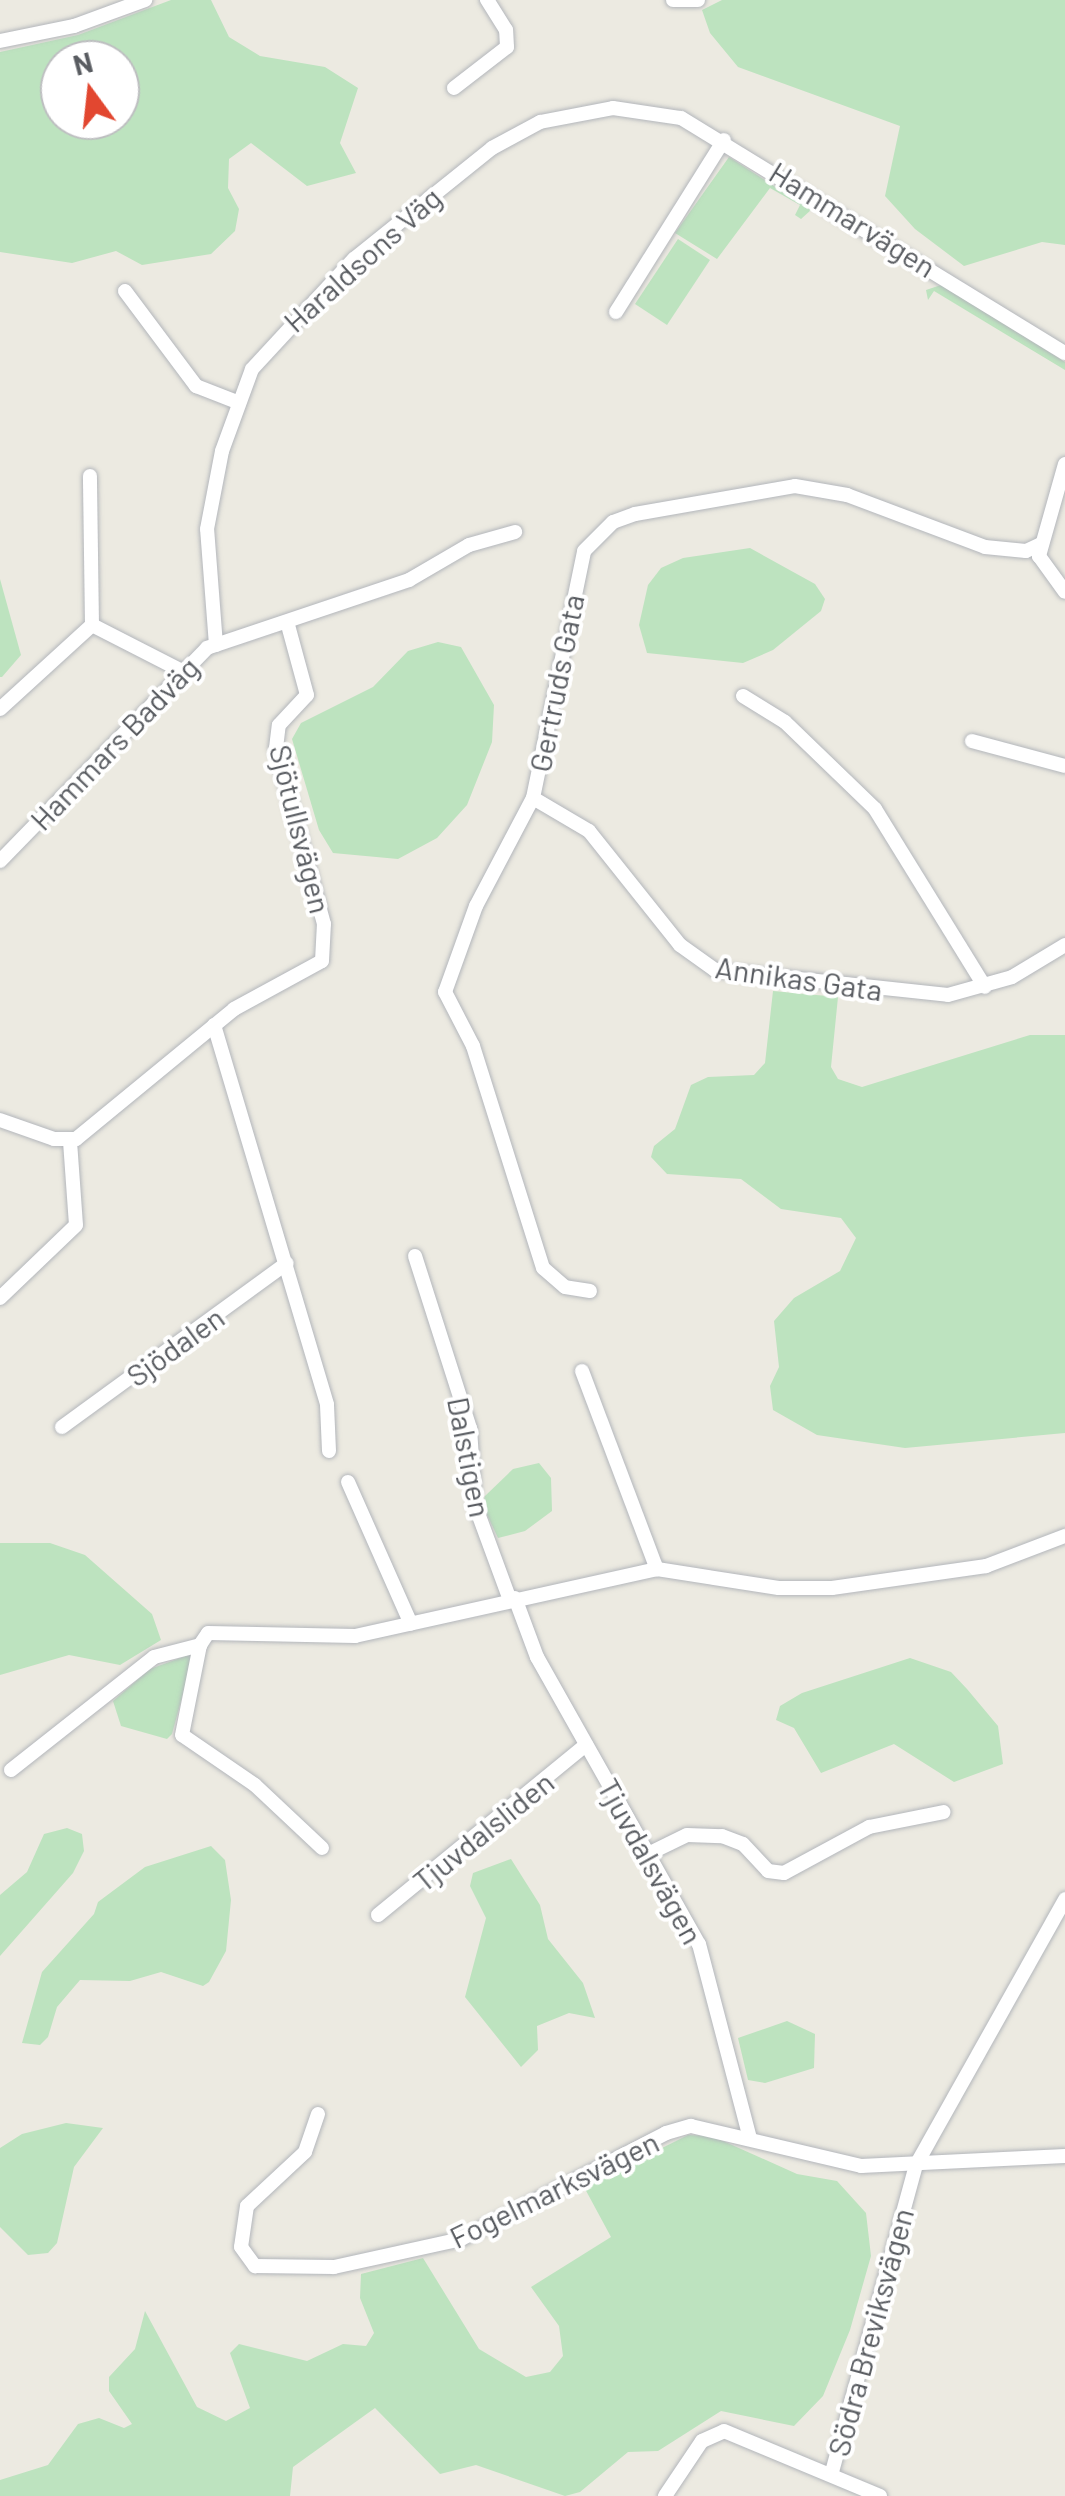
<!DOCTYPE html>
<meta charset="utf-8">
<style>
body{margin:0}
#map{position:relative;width:1065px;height:2496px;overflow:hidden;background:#eceae1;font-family:Barlow,sans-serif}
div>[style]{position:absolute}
.green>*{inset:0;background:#bde3bf}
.roads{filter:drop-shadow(0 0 2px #b3b6bb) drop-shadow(0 0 2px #b3b6bb)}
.minor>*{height:14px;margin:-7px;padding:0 7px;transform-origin:7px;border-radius:7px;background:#fff}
span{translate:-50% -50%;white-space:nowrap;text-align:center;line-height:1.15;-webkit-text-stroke:8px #fff;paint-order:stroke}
.street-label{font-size:30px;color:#595c61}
.north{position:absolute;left:40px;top:40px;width:100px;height:100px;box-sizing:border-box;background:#fff;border:2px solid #bdbec0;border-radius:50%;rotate:345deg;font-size:28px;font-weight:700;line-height:40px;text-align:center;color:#595c61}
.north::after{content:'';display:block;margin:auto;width:35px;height:45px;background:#e24730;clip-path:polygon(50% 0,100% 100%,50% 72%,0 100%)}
</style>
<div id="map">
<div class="green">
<div style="clip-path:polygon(evenodd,171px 0,211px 0,229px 37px,260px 56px,325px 67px,358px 88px,340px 143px,356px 173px,307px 186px,251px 143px,229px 159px,228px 188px,239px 209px,235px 231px,211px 254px,142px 265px,116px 251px,72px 263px,0 252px,0 52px,78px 35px,171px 0,120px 60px,120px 120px,60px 120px,60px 60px,120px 60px)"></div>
<div style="clip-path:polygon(722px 0,1065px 0,1065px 245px,1042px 242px,964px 266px,915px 229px,885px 196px,900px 126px,738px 67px,710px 33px,702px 10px)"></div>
<div style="clip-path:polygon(729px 157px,811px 210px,801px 219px,795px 215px,800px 205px,770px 188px,717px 259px,675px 233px)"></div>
<div style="clip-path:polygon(678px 239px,710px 260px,667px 325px,635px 304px)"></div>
<div style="clip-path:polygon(941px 285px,1065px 362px,1065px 370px,934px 291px,928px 300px,926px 290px)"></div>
<div style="clip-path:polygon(750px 548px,815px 584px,825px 599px,821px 611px,773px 650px,743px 663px,647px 653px,639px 625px,648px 585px,661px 568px,683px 558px)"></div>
<div style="clip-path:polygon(0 579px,21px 655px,2px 677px,0 677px)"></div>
<div style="clip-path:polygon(438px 642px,461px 647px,494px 705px,492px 742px,467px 805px,437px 838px,398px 859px,333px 853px,319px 830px,292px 739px,301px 723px,373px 687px,408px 651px)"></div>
<div style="clip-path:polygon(773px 991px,838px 997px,831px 1067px,838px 1079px,862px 1087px,1030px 1035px,1065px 1035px,1065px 1433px,905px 1448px,817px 1435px,773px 1410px,770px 1386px,779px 1367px,774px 1321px,794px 1298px,840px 1271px,856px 1238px,841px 1218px,781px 1209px,741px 1179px,667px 1174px,651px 1157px,654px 1146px,675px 1129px,691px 1085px,708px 1077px,754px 1075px,765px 1063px)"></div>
<div style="clip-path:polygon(539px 1463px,551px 1478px,552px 1511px,525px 1531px,498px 1538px,482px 1504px,485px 1496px,513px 1469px)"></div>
<div style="clip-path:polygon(0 1543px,50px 1543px,85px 1555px,152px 1614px,161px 1640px,120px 1665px,69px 1655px,0 1675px)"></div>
<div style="clip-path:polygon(194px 1653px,172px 1734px,167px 1739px,121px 1726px,113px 1701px,150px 1669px)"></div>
<div style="clip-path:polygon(910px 1658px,951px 1672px,967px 1689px,998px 1726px,1003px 1764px,954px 1782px,894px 1744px,821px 1773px,794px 1728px,776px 1720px,780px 1706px,802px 1693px)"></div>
<div style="clip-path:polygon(67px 1828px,82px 1834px,84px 1851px,73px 1873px,0 1956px,0 1895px,27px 1872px,44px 1834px)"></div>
<div style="clip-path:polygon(211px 1846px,225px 1860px,231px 1900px,226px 1951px,209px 1982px,203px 1986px,161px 1972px,130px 1981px,80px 1980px,57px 2007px,48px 2037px,40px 2045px,22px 2043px,42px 1972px,94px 1914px,98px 1902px,145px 1867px)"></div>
<div style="clip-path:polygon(511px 1859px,540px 1905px,548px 1939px,583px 1983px,595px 2018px,569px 2013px,537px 2026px,538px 2050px,521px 2067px,465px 1997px,486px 1918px,470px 1886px,473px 1873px)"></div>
<div style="clip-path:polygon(787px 2021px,815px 2034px,814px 2068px,765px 2083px,748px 2080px,738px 2038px)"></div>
<div style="clip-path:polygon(66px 2123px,103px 2128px,74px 2167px,57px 2243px,48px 2253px,28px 2255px,0 2227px,0 2148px,22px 2134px)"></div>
<div style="clip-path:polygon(688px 2135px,712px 2136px,797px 2174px,837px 2181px,866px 2213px,871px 2256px,850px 2330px,823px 2396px,794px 2426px,721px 2411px,658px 2451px,628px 2452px,580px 2492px,565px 2496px,476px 2465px,440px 2474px,375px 2408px,293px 2467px,290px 2496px,0 2496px,0 2480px,48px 2465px,78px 2424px,99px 2418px,124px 2428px,132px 2424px,109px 2391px,109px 2377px,135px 2349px,145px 2311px,197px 2407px,226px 2421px,250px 2408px,230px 2353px,239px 2344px,307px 2361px,343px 2344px,366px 2346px,374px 2333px,360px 2298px,361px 2274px,423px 2258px,479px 2349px,526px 2377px,550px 2372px,563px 2356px,559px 2326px,531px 2287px,611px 2237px,584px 2187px)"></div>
</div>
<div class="roads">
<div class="minor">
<div style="left:673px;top:0;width:25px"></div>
<div style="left:0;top:41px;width:76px;rotate:-11.5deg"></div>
<div style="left:74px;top:26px;width:76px;rotate:-20.1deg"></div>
<div style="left:454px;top:88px;width:67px;rotate:-37.7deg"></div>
<div style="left:507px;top:47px;width:17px;rotate:-93deg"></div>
<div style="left:506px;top:30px;width:36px;rotate:-122deg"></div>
<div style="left:125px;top:291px;width:119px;rotate:53.2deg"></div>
<div style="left:196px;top:386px;width:44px;rotate:21.3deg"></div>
<div style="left:616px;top:312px;width:203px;rotate:-57.9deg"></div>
<div style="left:1065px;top:464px;width:96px;rotate:105.8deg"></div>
<div style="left:1039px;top:556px;width:44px;rotate:54.2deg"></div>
<div style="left:92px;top:625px;width:101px;rotate:27.1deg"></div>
<div style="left:216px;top:645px;width:116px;rotate:-94.4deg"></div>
<div style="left:207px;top:529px;width:79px;rotate:-79.1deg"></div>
<div style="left:222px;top:451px;width:87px;rotate:-69.9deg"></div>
<div style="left:252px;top:369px;width:150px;rotate:-47.2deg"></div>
<div style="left:354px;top:259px;width:177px;rotate:-38.8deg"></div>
<div style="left:492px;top:148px;width:55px;rotate:-28.4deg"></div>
<div style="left:540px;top:122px;width:74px;rotate:-10.9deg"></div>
<div style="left:613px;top:108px;width:69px;rotate:8.4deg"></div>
<div style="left:681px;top:118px;width:450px;rotate:31.5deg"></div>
<div style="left:743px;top:696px;width:49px;rotate:31.8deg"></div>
<div style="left:785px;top:722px;width:125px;rotate:44deg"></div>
<div style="left:875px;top:809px;width:209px;rotate:58.3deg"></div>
<div style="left:0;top:709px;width:125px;rotate:-42.4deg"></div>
<div style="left:92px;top:625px;width:149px;rotate:-90.8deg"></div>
<div style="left:972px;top:741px;width:96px;rotate:15deg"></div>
<div style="left:533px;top:798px;width:65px;rotate:30.5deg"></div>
<div style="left:589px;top:831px;width:146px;rotate:51.4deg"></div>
<div style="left:680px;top:945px;width:43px;rotate:35.5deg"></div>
<div style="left:715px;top:970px;width:234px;rotate:6.1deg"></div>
<div style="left:948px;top:995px;width:66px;rotate:-15.7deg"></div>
<div style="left:1012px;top:977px;width:62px;rotate:-31.1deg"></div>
<div style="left:0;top:861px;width:297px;rotate:-45.8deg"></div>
<div style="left:207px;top:648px;width:213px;rotate:-18.6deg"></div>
<div style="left:409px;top:580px;width:69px;rotate:-30.3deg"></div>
<div style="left:469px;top:545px;width:48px;rotate:-15.8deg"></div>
<div style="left:214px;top:1025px;width:396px;rotate:73.4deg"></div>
<div style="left:327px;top:1405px;width:46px;rotate:87.5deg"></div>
<div style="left:0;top:1120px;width:57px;rotate:19.4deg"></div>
<div style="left:54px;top:1139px;width:22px"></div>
<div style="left:76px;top:1139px;width:205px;rotate:-39.4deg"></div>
<div style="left:234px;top:1009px;width:100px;rotate:-28.6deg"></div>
<div style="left:322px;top:961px;width:37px;rotate:-87deg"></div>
<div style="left:324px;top:924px;width:182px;rotate:-105.3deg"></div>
<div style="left:276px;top:748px;width:23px;rotate:-83deg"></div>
<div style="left:279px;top:725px;width:41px;rotate:-47deg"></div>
<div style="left:307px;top:695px;width:73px;rotate:-105.2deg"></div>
<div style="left:415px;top:1256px;width:181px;rotate:72.3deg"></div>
<div style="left:470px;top:1428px;width:77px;rotate:86.3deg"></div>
<div style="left:475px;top:1505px;width:101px;rotate:69.8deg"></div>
<div style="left:590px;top:1291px;width:25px;rotate:-171deg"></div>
<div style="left:565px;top:1287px;width:29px;rotate:-139deg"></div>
<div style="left:543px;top:1268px;width:233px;rotate:-107.5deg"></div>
<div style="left:473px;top:1046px;width:61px;rotate:-117.4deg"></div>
<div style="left:445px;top:992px;width:91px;rotate:-70.2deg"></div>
<div style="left:476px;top:906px;width:122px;rotate:-62.2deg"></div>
<div style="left:533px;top:798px;width:252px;rotate:-78.3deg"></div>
<div style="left:584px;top:551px;width:41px;rotate:-45deg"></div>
<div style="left:613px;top:522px;width:23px;rotate:-20deg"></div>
<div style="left:635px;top:514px;width:162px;rotate:-9.9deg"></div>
<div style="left:795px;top:486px;width:53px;rotate:9.8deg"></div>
<div style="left:847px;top:495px;width:147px;rotate:20.6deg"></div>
<div style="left:985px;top:547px;width:41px;rotate:5.6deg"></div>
<div style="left:1026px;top:551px;width:17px;rotate:-25deg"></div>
<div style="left:0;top:1298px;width:105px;rotate:-43.8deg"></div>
<div style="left:76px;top:1225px;width:84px;rotate:-94.1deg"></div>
<div style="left:582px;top:1371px;width:212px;rotate:69.3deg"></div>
<div style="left:62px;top:1427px;width:278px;rotate:-36.1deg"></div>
<div style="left:348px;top:1482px;width:155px;rotate:66.1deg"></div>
<div style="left:515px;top:1598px;width:63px;rotate:69.6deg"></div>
<div style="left:537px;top:1657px;width:330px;rotate:60.6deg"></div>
<div style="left:699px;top:1944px;width:201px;rotate:75.3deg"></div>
<div style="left:11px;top:1770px;width:182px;rotate:-38.3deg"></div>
<div style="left:154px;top:1657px;width:48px;rotate:-14.6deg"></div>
<div style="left:322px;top:1848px;width:92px;rotate:-136.8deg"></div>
<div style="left:255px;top:1785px;width:88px;rotate:-145.6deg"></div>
<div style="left:182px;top:1735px;width:92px;rotate:-78.7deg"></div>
<div style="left:200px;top:1645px;width:14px;rotate:-56deg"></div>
<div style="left:208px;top:1633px;width:147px;rotate:1.2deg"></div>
<div style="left:355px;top:1636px;width:309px;rotate:-12.5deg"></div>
<div style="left:657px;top:1569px;width:123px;rotate:8.9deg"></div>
<div style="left:779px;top:1588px;width:53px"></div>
<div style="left:832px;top:1588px;width:156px;rotate:-8.1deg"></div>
<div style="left:986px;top:1566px;width:85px;rotate:-20.8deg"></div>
<div style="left:648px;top:1854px;width:43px;rotate:-26deg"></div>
<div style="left:687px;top:1835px;width:35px;rotate:2deg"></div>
<div style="left:722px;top:1836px;width:22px;rotate:21deg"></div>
<div style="left:743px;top:1844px;width:37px;rotate:47deg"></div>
<div style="left:768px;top:1871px;width:16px;rotate:7deg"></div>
<div style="left:784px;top:1873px;width:97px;rotate:-28.4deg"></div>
<div style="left:869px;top:1827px;width:76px;rotate:-11.3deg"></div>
<div style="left:378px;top:1915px;width:269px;rotate:-39.3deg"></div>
<div style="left:318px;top:2114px;width:40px;rotate:108.9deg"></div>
<div style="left:305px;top:2152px;width:79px;rotate:137deg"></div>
<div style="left:247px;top:2206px;width:41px;rotate:98.3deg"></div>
<div style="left:241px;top:2247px;width:24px;rotate:54deg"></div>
<div style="left:255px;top:2266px;width:79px;rotate:0.7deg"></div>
<div style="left:334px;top:2267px;width:130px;rotate:-12.4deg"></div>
<div style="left:461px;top:2239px;width:231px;rotate:-27.3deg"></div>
<div style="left:666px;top:2133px;width:26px;rotate:-16deg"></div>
<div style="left:691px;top:2126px;width:175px;rotate:13.2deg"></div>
<div style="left:861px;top:2166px;width:204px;rotate:-2.8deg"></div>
<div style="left:832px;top:2472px;width:318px;rotate:-74.7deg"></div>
<div style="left:916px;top:2165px;width:305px;rotate:-60.7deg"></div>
<div style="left:665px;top:2496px;width:66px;rotate:-56.1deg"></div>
<div style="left:702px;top:2441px;width:24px;rotate:-24deg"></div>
<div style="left:724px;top:2431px;width:169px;rotate:22.6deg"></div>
</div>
</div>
<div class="street-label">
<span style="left:853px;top:219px;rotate:32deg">Hammarvägen</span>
<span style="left:362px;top:259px;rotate:-42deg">Haraldsons Väg</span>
<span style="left:556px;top:683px;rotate:-79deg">Gertruds Gata</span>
<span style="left:114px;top:743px;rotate:-46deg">Hammars Badväg</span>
<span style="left:301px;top:829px;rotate:76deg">Sjötullsvägen</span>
<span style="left:799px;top:978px;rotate:8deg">Annikas Gata</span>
<span style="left:175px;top:1346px;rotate:-36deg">Sjödalen</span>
<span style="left:470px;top:1457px;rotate:79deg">Dalstigen</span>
<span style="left:483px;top:1831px;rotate:-39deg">Tjuvdalsliden</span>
<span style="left:651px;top:1861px;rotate:61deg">Tjuvdalsvägen</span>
<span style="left:554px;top:2189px;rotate:-26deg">Fogelmarksvägen</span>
<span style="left:870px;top:2332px;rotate:-75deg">Södra Breviksvägen</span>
</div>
<div class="north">N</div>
</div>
